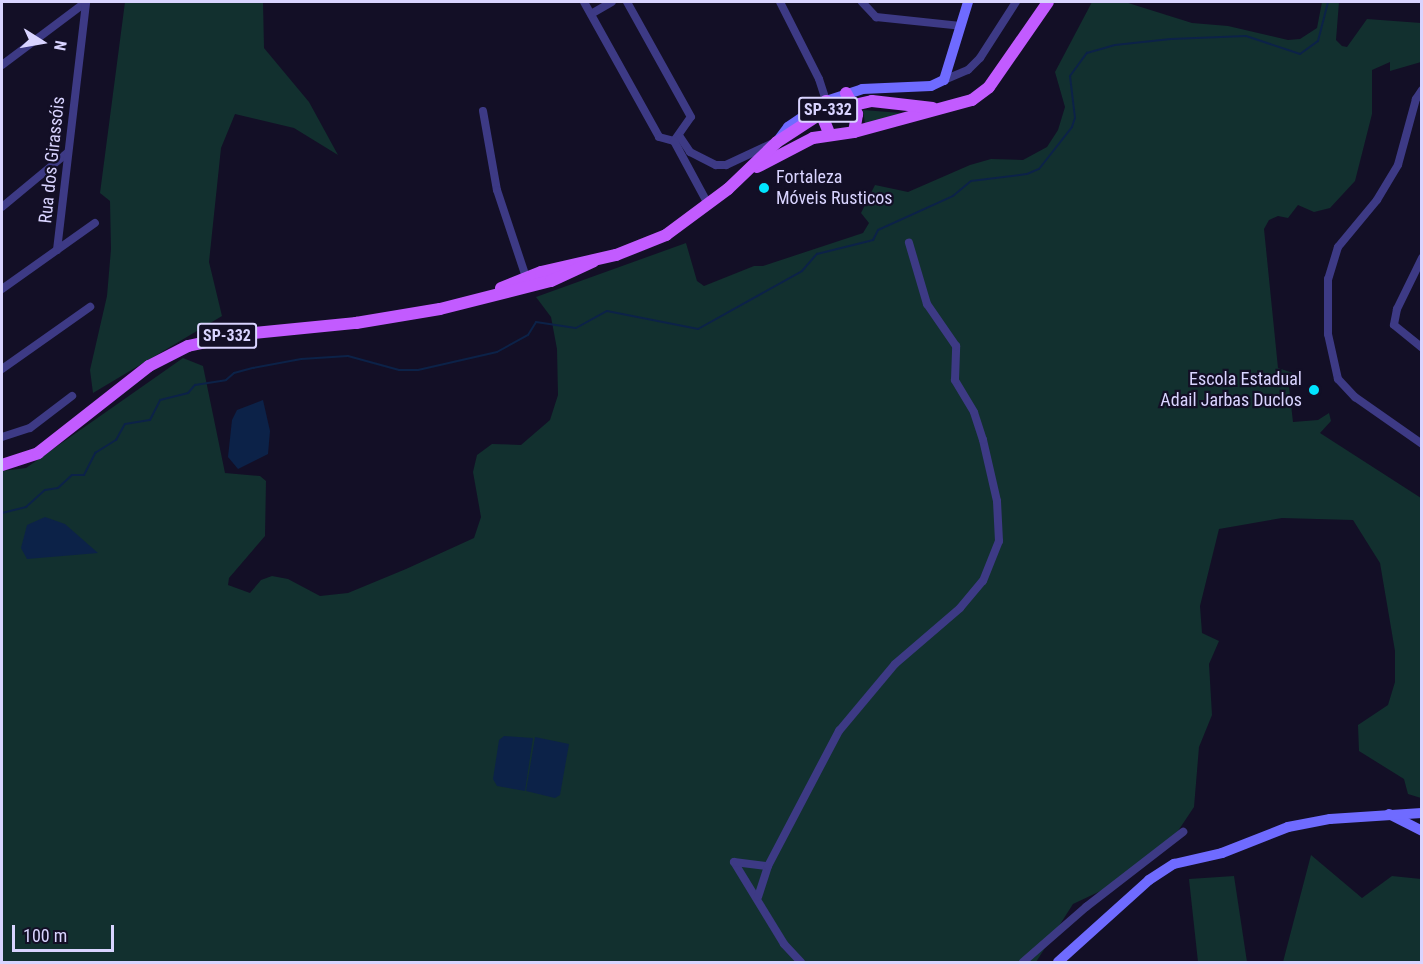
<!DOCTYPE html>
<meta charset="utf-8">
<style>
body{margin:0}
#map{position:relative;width:1423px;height:964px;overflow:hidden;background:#130f26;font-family:"Roboto Condensed",sans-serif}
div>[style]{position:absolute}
.green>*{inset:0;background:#12302f}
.water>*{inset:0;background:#0c2248}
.stream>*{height:2px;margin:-1px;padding:0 1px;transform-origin:1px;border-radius:1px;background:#0c2248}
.street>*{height:8px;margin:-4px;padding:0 4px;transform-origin:4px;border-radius:4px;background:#3d3a85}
.secondary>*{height:10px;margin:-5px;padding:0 5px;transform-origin:5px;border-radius:5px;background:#6f6bff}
.primary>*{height:12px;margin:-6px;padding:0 6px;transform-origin:6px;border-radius:6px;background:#c25bff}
.dots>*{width:16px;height:16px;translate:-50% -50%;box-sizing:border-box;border:3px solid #130f26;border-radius:50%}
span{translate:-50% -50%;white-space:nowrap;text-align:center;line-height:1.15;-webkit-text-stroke:4.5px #130f26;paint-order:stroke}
.shield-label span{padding:2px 4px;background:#130f26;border:2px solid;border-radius:4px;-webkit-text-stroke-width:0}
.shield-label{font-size:16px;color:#d9d4ff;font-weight:700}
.street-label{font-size:18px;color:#d9d4ff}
.poi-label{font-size:18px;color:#d9d4ff}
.left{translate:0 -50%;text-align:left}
.right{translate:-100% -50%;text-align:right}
.frame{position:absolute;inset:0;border:3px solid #d9d4ff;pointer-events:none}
.north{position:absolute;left:12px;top:12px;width:60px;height:60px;-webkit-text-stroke:4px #130f26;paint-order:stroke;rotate:101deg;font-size:16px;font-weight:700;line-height:24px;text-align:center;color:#d9d4ff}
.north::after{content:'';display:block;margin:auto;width:21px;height:27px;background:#d9d4ff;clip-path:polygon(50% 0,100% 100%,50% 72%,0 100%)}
.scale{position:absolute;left:12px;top:925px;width:102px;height:27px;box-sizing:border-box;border:3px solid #d9d4ff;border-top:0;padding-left:8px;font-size:18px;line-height:21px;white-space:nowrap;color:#d9d4ff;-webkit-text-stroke:4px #130f26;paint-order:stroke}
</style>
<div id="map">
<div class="green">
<div style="clip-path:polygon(125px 2px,263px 2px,264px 48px,309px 102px,338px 155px,294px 128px,235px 114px,221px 148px,209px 262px,222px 316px,93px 393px,90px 370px,107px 296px,111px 249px,110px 201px,100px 193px)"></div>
<div style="clip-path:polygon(1092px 2px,1125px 2px,1192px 23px,1228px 26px,1288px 40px,1300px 39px,1317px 28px,1322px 2px,1339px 2px,1336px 40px,1342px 46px,1347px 47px,1367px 19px,1421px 23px,1421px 62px,1390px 71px,1390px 62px,1372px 70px,1372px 114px,1355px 181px,1330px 208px,1314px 212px,1298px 205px,1288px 218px,1278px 216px,1269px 220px,1264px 229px,1278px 368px,1296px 374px,1293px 380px,1288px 378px,1293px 422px,1318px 420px,1329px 413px,1331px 421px,1320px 433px,1421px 498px,1421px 798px,1408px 794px,1404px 779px,1359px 751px,1358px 725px,1388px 705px,1395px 682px,1395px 651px,1380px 563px,1353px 520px,1282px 518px,1219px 529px,1200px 606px,1202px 633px,1219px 641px,1209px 664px,1212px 715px,1199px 747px,1194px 807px,1176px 834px,1109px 887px,1073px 904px,1036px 962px,2px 962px,2px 471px,26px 468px,183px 358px,203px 366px,225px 473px,260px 476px,266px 481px,265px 536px,229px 578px,228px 585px,250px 593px,261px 580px,272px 576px,288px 579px,320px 596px,348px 593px,406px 569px,474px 538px,481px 517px,473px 472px,477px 455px,492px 444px,521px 445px,550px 420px,558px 395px,557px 349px,551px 317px,536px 297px,686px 243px,697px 281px,704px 286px,754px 266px,763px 266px,863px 233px,869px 223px,861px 213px,875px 185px,908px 192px,970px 165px,991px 159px,1023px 160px,1047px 147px,1058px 130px,1065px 107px,1055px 72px)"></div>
<div style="clip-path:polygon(863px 110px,901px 113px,865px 124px)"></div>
<div style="clip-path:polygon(1311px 855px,1362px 898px,1392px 876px,1421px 879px,1421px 962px,1283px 962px)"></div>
<div style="clip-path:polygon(1234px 876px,1247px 962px,1198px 962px,1189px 879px)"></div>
</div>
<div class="water">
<div style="clip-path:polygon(263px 400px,270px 431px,268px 454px,238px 469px,228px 457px,232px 420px,237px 410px)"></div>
<div style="clip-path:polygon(45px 517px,65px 524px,98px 553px,27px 559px,21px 548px,27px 525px)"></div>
<div style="clip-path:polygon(504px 736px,533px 738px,525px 791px,497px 786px,493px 779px,499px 740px)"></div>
<div style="clip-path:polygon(535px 737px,569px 744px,560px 795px,555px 798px,526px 791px)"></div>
</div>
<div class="stream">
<div style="left:2px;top:513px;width:25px;rotate:-14deg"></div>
<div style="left:26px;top:507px;width:25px;rotate:-42deg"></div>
<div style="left:45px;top:490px;width:13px;rotate:-9deg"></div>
<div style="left:58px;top:488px;width:19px;rotate:-43deg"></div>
<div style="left:72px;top:475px;width:12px"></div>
<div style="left:84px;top:475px;width:25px;rotate:-63deg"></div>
<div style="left:95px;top:453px;width:25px;rotate:-32deg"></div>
<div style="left:116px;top:440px;width:18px;rotate:-61deg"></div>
<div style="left:125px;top:424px;width:25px;rotate:-9deg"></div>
<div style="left:150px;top:420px;width:22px;rotate:-63deg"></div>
<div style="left:160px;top:400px;width:29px;rotate:-14deg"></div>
<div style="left:188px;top:393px;width:11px;rotate:-49deg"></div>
<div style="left:195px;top:385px;width:31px;rotate:-9deg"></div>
<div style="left:226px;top:380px;width:11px;rotate:-41deg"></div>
<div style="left:234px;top:373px;width:20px;rotate:-15deg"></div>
<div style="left:253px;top:368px;width:49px;rotate:-10.6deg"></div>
<div style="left:301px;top:359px;width:47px;rotate:-3.7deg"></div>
<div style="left:348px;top:356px;width:53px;rotate:15.4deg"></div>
<div style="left:399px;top:370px;width:19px"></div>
<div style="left:418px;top:370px;width:81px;rotate:-12.8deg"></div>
<div style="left:497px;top:352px;width:35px;rotate:-29deg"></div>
<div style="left:528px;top:335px;width:15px;rotate:-58deg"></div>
<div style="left:536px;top:322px;width:40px;rotate:8.5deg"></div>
<div style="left:576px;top:328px;width:35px;rotate:-29deg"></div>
<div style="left:607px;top:311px;width:93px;rotate:11.2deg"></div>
<div style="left:698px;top:329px;width:119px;rotate:-29.1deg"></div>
<div style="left:802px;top:271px;width:23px;rotate:-49deg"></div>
<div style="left:817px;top:254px;width:58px;rotate:-14deg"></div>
<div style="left:873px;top:240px;width:11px;rotate:-63deg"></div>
<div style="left:878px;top:230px;width:82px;rotate:-24.4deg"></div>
<div style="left:953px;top:196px;width:23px;rotate:-40deg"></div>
<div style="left:971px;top:181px;width:56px;rotate:-7.1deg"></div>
<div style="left:1027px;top:174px;width:13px;rotate:-23deg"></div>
<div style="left:1039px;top:169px;width:53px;rotate:-51.8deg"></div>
<div style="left:1072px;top:127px;width:9px;rotate:-72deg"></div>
<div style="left:1075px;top:118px;width:42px;rotate:-96.8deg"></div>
<div style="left:1070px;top:76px;width:29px;rotate:-54deg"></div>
<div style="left:1087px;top:53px;width:29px;rotate:-16deg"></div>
<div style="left:1115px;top:45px;width:56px;rotate:-6.1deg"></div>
<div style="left:1171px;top:39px;width:75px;rotate:-2.3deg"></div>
<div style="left:1246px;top:36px;width:57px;rotate:18.4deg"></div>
<div style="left:1300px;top:54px;width:22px;rotate:-36deg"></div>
<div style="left:1318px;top:41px;width:40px;rotate:-75.6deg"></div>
</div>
<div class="street">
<div style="left:584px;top:2px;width:154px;rotate:60.9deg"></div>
<div style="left:659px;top:137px;width:16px;rotate:15deg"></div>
<div style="left:674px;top:141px;width:29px;rotate:-55deg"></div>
<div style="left:691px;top:117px;width:132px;rotate:-119.1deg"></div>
<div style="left:780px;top:2px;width:86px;rotate:63.1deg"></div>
<div style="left:819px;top:79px;width:23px;rotate:72deg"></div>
<div style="left:862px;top:2px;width:21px;rotate:47deg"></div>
<div style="left:876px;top:17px;width:85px;rotate:6deg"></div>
<div style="left:591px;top:14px;width:24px;rotate:-30deg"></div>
<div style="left:2px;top:65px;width:105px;rotate:-36.9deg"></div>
<div style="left:944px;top:80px;width:26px;rotate:-23deg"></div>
<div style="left:968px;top:70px;width:17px;rotate:-45deg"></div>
<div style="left:980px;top:58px;width:67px;rotate:-57.3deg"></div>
<div style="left:1422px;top:90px;width:11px;rotate:124deg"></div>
<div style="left:1416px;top:99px;width:68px;rotate:105.3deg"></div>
<div style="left:1398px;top:165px;width:41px;rotate:121deg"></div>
<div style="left:1377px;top:200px;width:61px;rotate:129.7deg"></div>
<div style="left:1338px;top:247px;width:34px;rotate:107deg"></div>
<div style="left:1328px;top:279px;width:55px;rotate:90deg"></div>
<div style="left:1328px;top:334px;width:46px;rotate:77.5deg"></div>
<div style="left:1338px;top:379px;width:25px;rotate:47deg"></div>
<div style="left:1355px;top:397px;width:82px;rotate:35deg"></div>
<div style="left:483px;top:111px;width:80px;rotate:80deg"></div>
<div style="left:497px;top:190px;width:92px;rotate:71.6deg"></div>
<div style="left:680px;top:137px;width:18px;rotate:56deg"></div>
<div style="left:690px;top:152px;width:29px;rotate:27deg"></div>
<div style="left:716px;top:165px;width:10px"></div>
<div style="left:726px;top:165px;width:50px;rotate:-25deg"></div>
<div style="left:674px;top:141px;width:72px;rotate:61.6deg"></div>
<div style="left:2px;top:207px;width:85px;rotate:-39.7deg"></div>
<div style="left:57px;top:250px;width:250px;rotate:-83.3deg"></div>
<div style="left:1422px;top:258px;width:57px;rotate:116.1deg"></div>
<div style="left:1397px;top:309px;width:16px;rotate:101deg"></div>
<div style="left:1394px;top:325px;width:36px;rotate:39deg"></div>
<div style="left:2px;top:289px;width:114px;rotate:-35.4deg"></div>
<div style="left:2px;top:369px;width:108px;rotate:-35.2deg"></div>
<div style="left:2px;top:437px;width:29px;rotate:-18deg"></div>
<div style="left:30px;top:428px;width:53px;rotate:-37.3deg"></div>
<div style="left:734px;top:862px;width:96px;rotate:58.6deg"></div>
<div style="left:784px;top:944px;width:25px;rotate:47deg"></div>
<div style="left:734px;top:862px;width:34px;rotate:7deg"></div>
<div style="left:758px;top:897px;width:33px;rotate:-72deg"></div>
<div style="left:768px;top:866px;width:153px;rotate:-62.3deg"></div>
<div style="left:839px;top:731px;width:87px;rotate:-50.1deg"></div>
<div style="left:895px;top:664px;width:86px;rotate:-40.7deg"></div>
<div style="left:960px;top:608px;width:35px;rotate:-50deg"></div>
<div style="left:983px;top:581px;width:43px;rotate:-68.2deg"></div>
<div style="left:999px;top:541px;width:40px;rotate:-92.9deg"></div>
<div style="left:997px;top:501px;width:63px;rotate:-102.9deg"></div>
<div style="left:983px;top:440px;width:29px;rotate:-108deg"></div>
<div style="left:974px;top:412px;width:37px;rotate:-121deg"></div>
<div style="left:955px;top:380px;width:34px;rotate:-88deg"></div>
<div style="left:956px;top:346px;width:51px;rotate:-124.6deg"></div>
<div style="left:927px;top:304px;width:64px;rotate:-106.4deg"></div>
<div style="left:1023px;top:962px;width:84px;rotate:-41.1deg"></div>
<div style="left:1086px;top:907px;width:123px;rotate:-37.7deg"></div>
</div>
<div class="secondary">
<div style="left:779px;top:139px;width:15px;rotate:-53deg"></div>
<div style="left:788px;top:127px;width:46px;rotate:-34.4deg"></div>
<div style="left:826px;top:101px;width:38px;rotate:-18deg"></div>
<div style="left:862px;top:89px;width:69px;rotate:-2.5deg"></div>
<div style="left:931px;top:86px;width:14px;rotate:-25deg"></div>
<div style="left:944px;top:80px;width:82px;rotate:-72.9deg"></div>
<div style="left:1389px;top:814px;width:37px;rotate:27deg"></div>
<div style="left:1058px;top:962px;width:122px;rotate:-42deg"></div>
<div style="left:1149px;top:880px;width:30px;rotate:-33deg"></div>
<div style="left:1174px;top:864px;width:49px;rotate:-12.9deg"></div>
<div style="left:1222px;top:853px;width:71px;rotate:-21.5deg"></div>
<div style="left:1288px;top:827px;width:43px;rotate:-10.8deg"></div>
<div style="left:1330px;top:819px;width:92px;rotate:-3.7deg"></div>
</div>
<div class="primary">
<div style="left:846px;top:93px;width:24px;rotate:62deg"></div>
<div style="left:857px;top:114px;width:18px;rotate:99deg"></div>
<div style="left:826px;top:101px;width:17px;rotate:100deg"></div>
<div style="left:823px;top:118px;width:18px;rotate:68deg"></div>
<div style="left:757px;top:167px;width:63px;rotate:-27.4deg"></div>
<div style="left:813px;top:138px;width:41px;rotate:-8.3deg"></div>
<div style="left:854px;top:132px;width:122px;rotate:-15.2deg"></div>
<div style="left:972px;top:100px;width:21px;rotate:-37deg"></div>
<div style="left:989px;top:87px;width:103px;rotate:-55.2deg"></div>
<div style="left:501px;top:288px;width:43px;rotate:-21.8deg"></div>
<div style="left:541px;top:272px;width:77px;rotate:-12.8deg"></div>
<div style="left:616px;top:255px;width:54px;rotate:-21.8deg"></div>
<div style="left:666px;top:235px;width:77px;rotate:-36.6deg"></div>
<div style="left:728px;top:189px;width:68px;rotate:-43.8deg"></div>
<div style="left:777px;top:142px;width:55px;rotate:-33.1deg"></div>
<div style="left:823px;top:112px;width:50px;rotate:-12.7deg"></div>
<div style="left:872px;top:101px;width:61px;rotate:6.5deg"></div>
<div style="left:2px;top:465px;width:38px;rotate:-18deg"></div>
<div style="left:38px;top:453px;width:141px;rotate:-38.1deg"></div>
<div style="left:149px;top:366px;width:44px;rotate:-27.1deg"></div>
<div style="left:188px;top:346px;width:56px;rotate:-12.3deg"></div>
<div style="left:243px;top:334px;width:114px;rotate:-5.6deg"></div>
<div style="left:356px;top:323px;width:85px;rotate:-9.5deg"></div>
<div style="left:440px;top:309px;width:114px;rotate:-14.2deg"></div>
<div style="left:551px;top:281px;width:47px;rotate:-24.9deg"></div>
</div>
<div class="dots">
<div style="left:764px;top:188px;background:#00e5ff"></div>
<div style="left:1314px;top:390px;background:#00e5ff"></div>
</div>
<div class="shield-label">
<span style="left:828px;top:110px">SP-332</span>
<span style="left:227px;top:336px">SP-332</span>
</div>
<div class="street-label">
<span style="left:52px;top:160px;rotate:-84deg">Rua dos Girassóis</span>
</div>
<div class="poi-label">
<span class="left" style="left:776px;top:188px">Fortaleza<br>Móveis Rusticos</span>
<span class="right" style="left:1302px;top:390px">Escola Estadual<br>Adail Jarbas Duclos</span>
</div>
<div class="frame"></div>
<div class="north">N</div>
<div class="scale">100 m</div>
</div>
